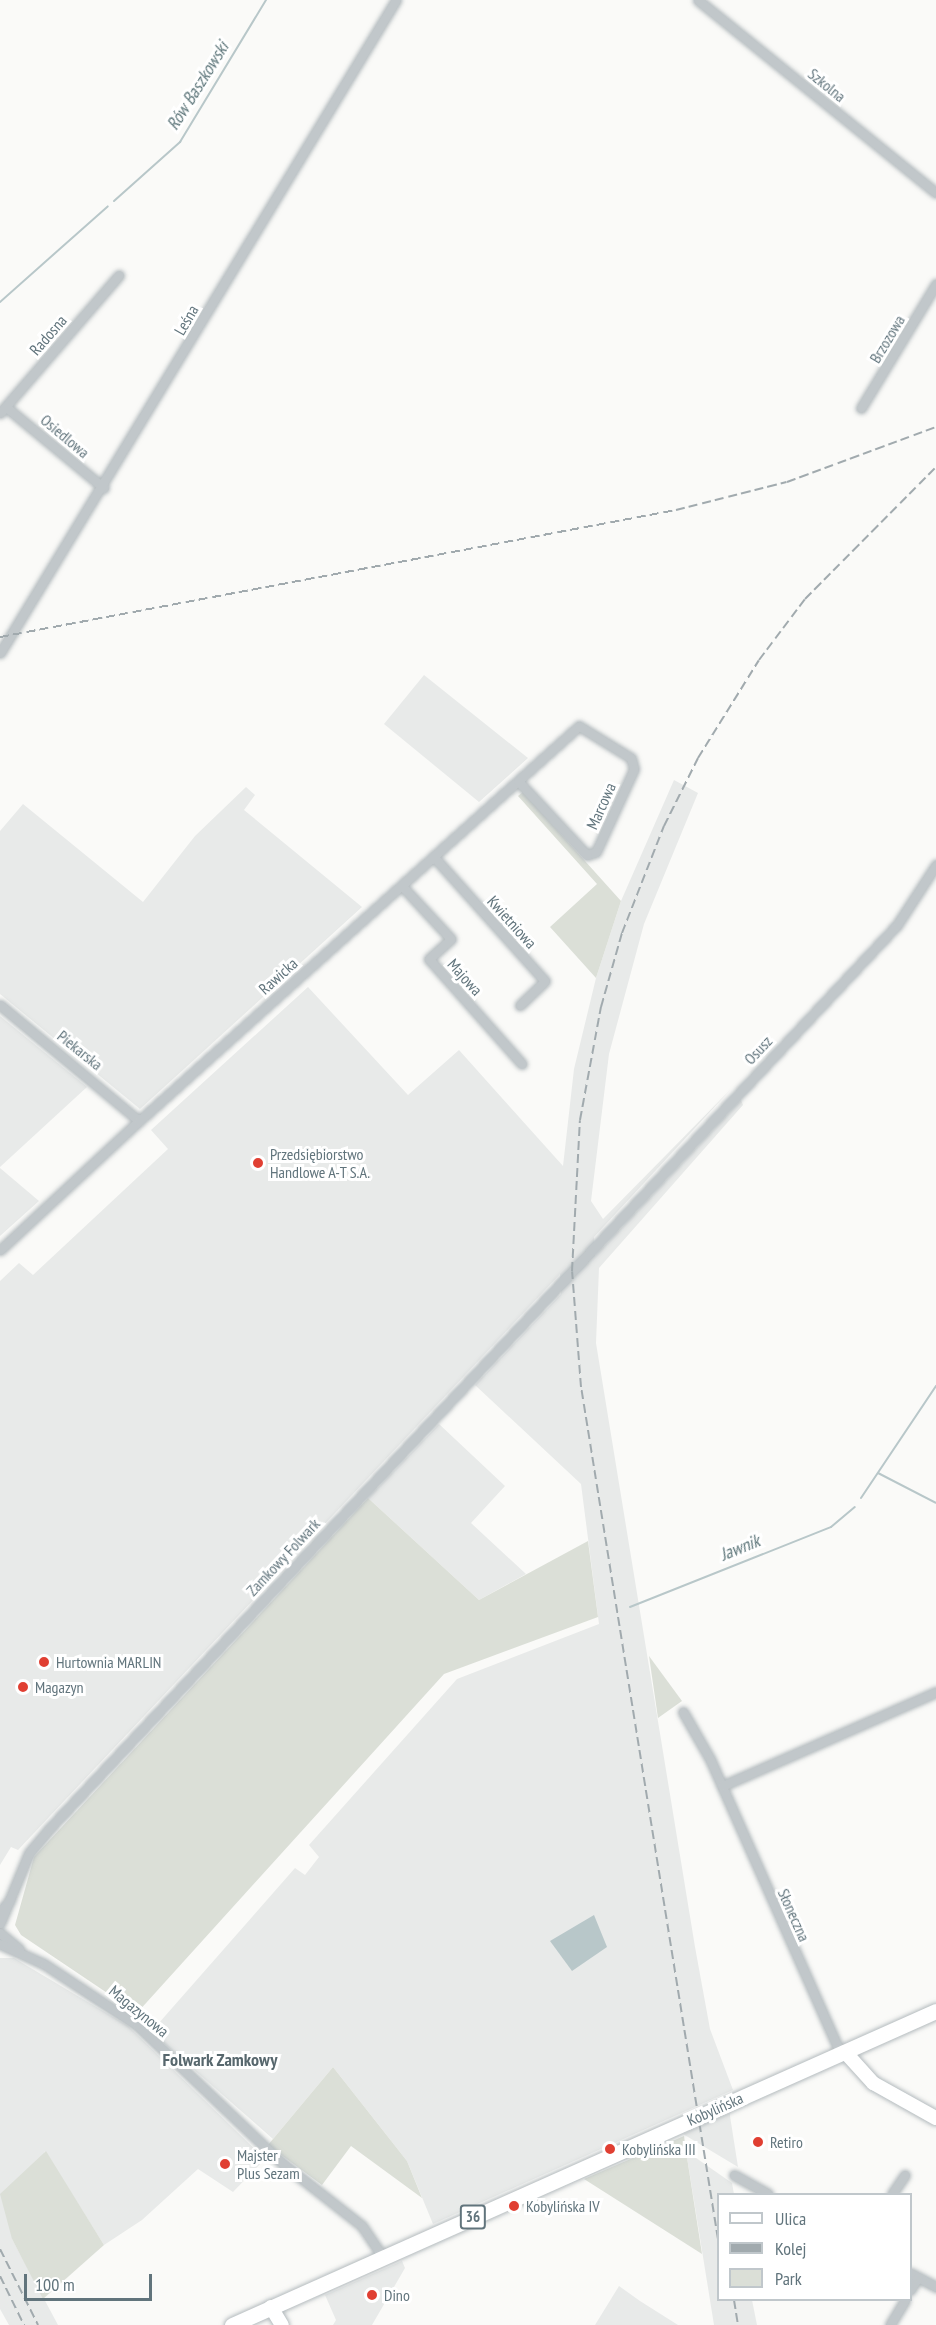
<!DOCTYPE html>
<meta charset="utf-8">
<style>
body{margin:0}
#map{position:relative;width:936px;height:2325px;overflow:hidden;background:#fafaf8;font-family:"PT Sans Narrow",sans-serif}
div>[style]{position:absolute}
.built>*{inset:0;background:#e8eae9}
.green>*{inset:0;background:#dbdfd7}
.water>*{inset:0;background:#b8c7c9}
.stream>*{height:2px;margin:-1px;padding:0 1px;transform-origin:1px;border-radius:1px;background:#b8c7c9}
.roads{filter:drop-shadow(0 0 2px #b4bbbe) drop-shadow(0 0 2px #b4bbbe)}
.street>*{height:9px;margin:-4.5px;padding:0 4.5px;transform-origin:4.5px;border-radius:4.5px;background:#c1c7ca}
.secondary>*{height:14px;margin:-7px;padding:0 7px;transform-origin:7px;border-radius:7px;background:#fff}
.primary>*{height:15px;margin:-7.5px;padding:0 7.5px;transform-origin:7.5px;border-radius:7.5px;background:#fff}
.rail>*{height:2px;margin-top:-1px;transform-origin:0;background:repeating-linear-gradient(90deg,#a1aaae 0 9px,transparent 0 13.5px)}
.dots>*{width:16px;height:16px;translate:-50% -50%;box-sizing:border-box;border:3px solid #fff;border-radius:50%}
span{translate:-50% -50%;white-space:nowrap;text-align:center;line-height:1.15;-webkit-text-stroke:6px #fff;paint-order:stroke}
.shield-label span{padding:2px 4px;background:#fff;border:2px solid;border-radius:4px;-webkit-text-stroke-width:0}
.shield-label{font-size:15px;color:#61747c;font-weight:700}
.street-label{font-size:16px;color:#61747c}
.poi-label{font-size:16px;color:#61747c}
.left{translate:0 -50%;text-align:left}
.water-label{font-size:18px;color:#60787c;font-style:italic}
.neighbourhood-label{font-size:18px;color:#57676d;font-weight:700}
.legend{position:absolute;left:717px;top:2193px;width:195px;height:108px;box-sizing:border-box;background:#fff;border:2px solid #c0c7cb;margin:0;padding:8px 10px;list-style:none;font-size:18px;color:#61747c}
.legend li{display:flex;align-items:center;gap:12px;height:30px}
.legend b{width:30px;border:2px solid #c0c7cb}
.scale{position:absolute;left:24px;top:2274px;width:128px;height:27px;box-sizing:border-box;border:3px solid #61747c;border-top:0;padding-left:8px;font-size:18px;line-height:21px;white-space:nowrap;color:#61747c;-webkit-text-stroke:4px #fff;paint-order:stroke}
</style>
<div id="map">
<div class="built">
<div style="clip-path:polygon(424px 675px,528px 758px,479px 802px,384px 724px)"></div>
<div style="clip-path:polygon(674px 780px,698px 793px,644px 924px,609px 1054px,591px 1201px,603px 1219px,731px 1089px,594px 1237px,595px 1256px,741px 1100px,743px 1105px,599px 1268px,596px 1343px,695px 1947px,710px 2029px,733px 2090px,433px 2224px,407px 2161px,333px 2067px,273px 2139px,151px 2032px,295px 1868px,305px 1875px,319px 1857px,309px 1845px,457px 1679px,599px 1624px,581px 1484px,475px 1385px,561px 1294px,560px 1274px,18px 1850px,11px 1847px,0 1865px,0 1281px,19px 1263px,33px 1275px,168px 1149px,151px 1130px,308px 987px,408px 1095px,459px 1050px,563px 1166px,574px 1069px,596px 978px,621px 901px)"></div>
<div style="clip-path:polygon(246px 787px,255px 795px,244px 810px,362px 907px,140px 1109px,0 994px,0 831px,23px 804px,143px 902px,195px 836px)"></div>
<div style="clip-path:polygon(0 1016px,87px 1087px,0 1167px)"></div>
<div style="clip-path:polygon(0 1168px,39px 1201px,0 1236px)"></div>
<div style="clip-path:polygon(439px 1424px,505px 1486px,471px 1523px,526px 1574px,479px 1600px,368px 1498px)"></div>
<div style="clip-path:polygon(0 1958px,14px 1958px,128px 2026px,265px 2159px,233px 2192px,198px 2169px,142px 2220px,104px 2245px,45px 2151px,12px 2239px,58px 2325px,9px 2325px,0 2309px)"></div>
<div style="clip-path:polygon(730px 2113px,730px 2116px,738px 2167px,683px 2134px)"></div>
<div style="clip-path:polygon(686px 2151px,732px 2183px,734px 2194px,718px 2194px,718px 2300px,752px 2300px,757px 2325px,714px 2325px)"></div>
<div style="clip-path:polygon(402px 2261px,405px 2268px,372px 2325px,333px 2325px,336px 2320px,325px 2295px)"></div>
<div style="clip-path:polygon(619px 2286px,640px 2301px,678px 2325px,595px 2325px)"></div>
</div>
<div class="green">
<div style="clip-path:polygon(523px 792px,621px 901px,596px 978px,550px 927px,597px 884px,518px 796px)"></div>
<div style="clip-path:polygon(368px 1498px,479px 1600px,588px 1541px,598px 1617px,444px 1674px,137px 2013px,21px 1935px,15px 1925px,34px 1857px)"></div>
<div style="clip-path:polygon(649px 1656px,682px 1701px,658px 1718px)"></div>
<div style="clip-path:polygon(333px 2067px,407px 2161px,422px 2198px,351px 2146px,322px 2185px,268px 2145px)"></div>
<div style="clip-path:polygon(684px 2136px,686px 2151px,702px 2254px,584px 2179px)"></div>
<div style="clip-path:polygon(46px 2151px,104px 2245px,43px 2299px,12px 2239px,0 2194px)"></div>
</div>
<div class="water">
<div style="clip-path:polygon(594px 1915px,607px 1947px,572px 1971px,550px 1941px)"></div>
</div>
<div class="stream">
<div style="left:114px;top:201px;width:89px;rotate:-41.8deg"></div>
<div style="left:180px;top:142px;width:166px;rotate:-58.8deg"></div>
<div style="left:0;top:302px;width:144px;rotate:-41.6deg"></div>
<div style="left:878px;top:1473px;width:65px;rotate:27.3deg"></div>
<div style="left:861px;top:1498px;width:135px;rotate:-56.2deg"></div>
<div style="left:630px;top:1607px;width:216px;rotate:-21.7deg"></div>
<div style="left:831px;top:1527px;width:31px;rotate:-40deg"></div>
</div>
<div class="roads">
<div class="street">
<div style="left:698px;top:0;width:306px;rotate:39deg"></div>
<div style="left:6px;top:407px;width:127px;rotate:39.6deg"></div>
<div style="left:861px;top:408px;width:145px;rotate:-58.8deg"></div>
<div style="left:0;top:413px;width:182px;rotate:-49.2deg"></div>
<div style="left:0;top:653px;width:764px;rotate:-58.77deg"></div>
<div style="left:434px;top:857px;width:166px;rotate:48.2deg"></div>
<div style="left:545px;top:981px;width:35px;rotate:136deg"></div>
<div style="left:402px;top:886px;width:72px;rotate:47.2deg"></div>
<div style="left:451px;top:939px;width:30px;rotate:138deg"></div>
<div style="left:429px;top:959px;width:140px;rotate:48.5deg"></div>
<div style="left:0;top:1005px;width:181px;rotate:39.8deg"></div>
<div style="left:0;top:1250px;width:190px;rotate:-42.9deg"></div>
<div style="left:139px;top:1121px;width:591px;rotate:-41.92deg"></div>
<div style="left:579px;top:726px;width:61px;rotate:31.6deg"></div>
<div style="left:631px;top:758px;width:11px;rotate:75deg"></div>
<div style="left:634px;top:769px;width:91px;rotate:114.6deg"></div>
<div style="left:596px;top:852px;width:9px;rotate:162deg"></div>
<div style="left:587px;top:855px;width:101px;rotate:-133deg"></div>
<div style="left:683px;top:1712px;width:54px;rotate:60.1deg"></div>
<div style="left:710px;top:1759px;width:316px;rotate:66.1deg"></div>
<div style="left:838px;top:2048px;width:8px;rotate:30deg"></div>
<div style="left:722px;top:1786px;width:234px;rotate:-23.7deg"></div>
<div style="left:0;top:1912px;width:16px;rotate:-50deg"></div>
<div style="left:0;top:1923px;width:76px;rotate:-67.5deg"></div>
<div style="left:29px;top:1853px;width:31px;rotate:-50deg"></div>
<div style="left:49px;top:1829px;width:1239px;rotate:-46.83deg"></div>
<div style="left:897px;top:925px;width:72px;rotate:-57deg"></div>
<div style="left:0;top:1933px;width:25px;rotate:40deg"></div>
<div style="left:0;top:1944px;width:48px;rotate:24.4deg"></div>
<div style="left:44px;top:1964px;width:111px;rotate:33.3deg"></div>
<div style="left:137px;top:2025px;width:200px;rotate:43.6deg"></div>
<div style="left:282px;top:2163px;width:102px;rotate:38.2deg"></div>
<div style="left:362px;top:2226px;width:37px;rotate:56deg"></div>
<div style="left:734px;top:2175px;width:39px;rotate:29deg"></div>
<div style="left:892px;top:2194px;width:23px;rotate:-56deg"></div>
<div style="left:910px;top:2273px;width:30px;rotate:28deg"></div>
<div style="left:910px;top:2290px;width:15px;rotate:-58deg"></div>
<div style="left:890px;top:2325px;width:29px;rotate:-59deg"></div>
</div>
<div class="secondary">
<div style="left:845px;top:2052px;width:42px;rotate:47.9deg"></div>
<div style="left:873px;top:2083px;width:72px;rotate:29.1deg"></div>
<div style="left:271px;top:2307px;width:21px;rotate:59deg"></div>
</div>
<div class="primary">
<div style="left:232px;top:2325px;width:771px;rotate:-24.04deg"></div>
</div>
</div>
<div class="rail">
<div style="left:0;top:637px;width:688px;rotate:-10.64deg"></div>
<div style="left:676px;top:510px;width:114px;rotate:-14.2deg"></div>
<div style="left:787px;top:482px;width:159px;rotate:-20.3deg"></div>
<div style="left:718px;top:2239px;width:863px;rotate:-99.13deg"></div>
<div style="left:581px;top:1387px;width:116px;rotate:-94.4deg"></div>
<div style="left:572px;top:1271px;width:151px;rotate:-87deg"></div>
<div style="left:580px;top:1120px;width:115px;rotate:-79.5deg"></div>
<div style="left:601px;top:1007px;width:77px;rotate:-74.2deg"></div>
<div style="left:622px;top:933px;width:115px;rotate:-68.6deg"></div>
<div style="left:664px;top:826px;width:76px;rotate:-63.4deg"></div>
<div style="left:698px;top:758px;width:115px;rotate:-58.1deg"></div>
<div style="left:759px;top:660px;width:76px;rotate:-53deg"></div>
<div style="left:805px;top:599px;width:186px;rotate:-45.2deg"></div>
<div style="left:0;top:2249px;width:85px;rotate:63.4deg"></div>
<div style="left:0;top:2276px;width:55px;rotate:63.9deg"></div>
<div style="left:734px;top:2300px;width:25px;rotate:81deg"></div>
</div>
<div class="dots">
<div style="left:258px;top:1163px;background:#e03f32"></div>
<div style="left:44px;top:1662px;background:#e03f32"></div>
<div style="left:23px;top:1687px;background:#e03f32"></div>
<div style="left:758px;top:2142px;background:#e03f32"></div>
<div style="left:610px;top:2149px;background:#e03f32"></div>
<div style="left:225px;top:2164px;background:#e03f32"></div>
<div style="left:514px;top:2206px;background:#e03f32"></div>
<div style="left:372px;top:2295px;background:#e03f32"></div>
</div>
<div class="shield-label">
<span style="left:473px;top:2217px">36</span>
</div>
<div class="street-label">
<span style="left:827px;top:85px;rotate:39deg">Szkolna</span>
<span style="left:186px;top:320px;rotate:-60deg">Leśna</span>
<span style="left:48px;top:335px;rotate:-49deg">Radosna</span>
<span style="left:887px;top:339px;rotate:-59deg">Brzozowa</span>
<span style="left:65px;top:436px;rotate:40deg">Osiedlowa</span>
<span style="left:601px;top:806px;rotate:-66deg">Marcowa</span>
<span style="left:512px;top:922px;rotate:48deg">Kwietniowa</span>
<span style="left:278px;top:976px;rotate:-42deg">Rawicka</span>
<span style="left:465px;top:977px;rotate:48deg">Majowa</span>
<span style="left:80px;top:1050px;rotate:39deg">Piekarska</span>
<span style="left:758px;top:1050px;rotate:-47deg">Osusz</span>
<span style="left:283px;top:1557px;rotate:-47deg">Zamkowy Folwark</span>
<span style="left:794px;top:1915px;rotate:66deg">Słoneczna</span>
<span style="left:139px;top:2011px;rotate:39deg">Magazynowa</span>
<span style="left:715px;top:2109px;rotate:-24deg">Kobylińska</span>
</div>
<div class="poi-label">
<span class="left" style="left:270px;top:1163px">Przedsiębiorstwo<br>Handlowe A-T S.A.</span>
<span class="left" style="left:56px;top:1662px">Hurtownia MARLIN</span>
<span class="left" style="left:35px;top:1687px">Magazyn</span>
<span class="left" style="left:770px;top:2142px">Retiro</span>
<span class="left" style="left:622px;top:2149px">Kobylińska III</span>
<span class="left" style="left:237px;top:2164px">Majster<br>Plus Sezam</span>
<span class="left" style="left:526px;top:2206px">Kobylińska IV</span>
<span class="left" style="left:384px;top:2295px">Dino</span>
</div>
<div class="water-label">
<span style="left:198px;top:86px;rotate:-58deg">Rów Baszkowski</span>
<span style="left:740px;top:1548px;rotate:-22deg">Jawnik</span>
</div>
<div class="neighbourhood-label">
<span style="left:220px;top:2060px">Folwark Zamkowy</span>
</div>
<ul class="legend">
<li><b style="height:8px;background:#fff"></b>Ulica</li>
<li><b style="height:8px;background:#a1aaae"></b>Kolej</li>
<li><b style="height:16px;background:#dbdfd7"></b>Park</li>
</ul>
<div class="scale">100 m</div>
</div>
